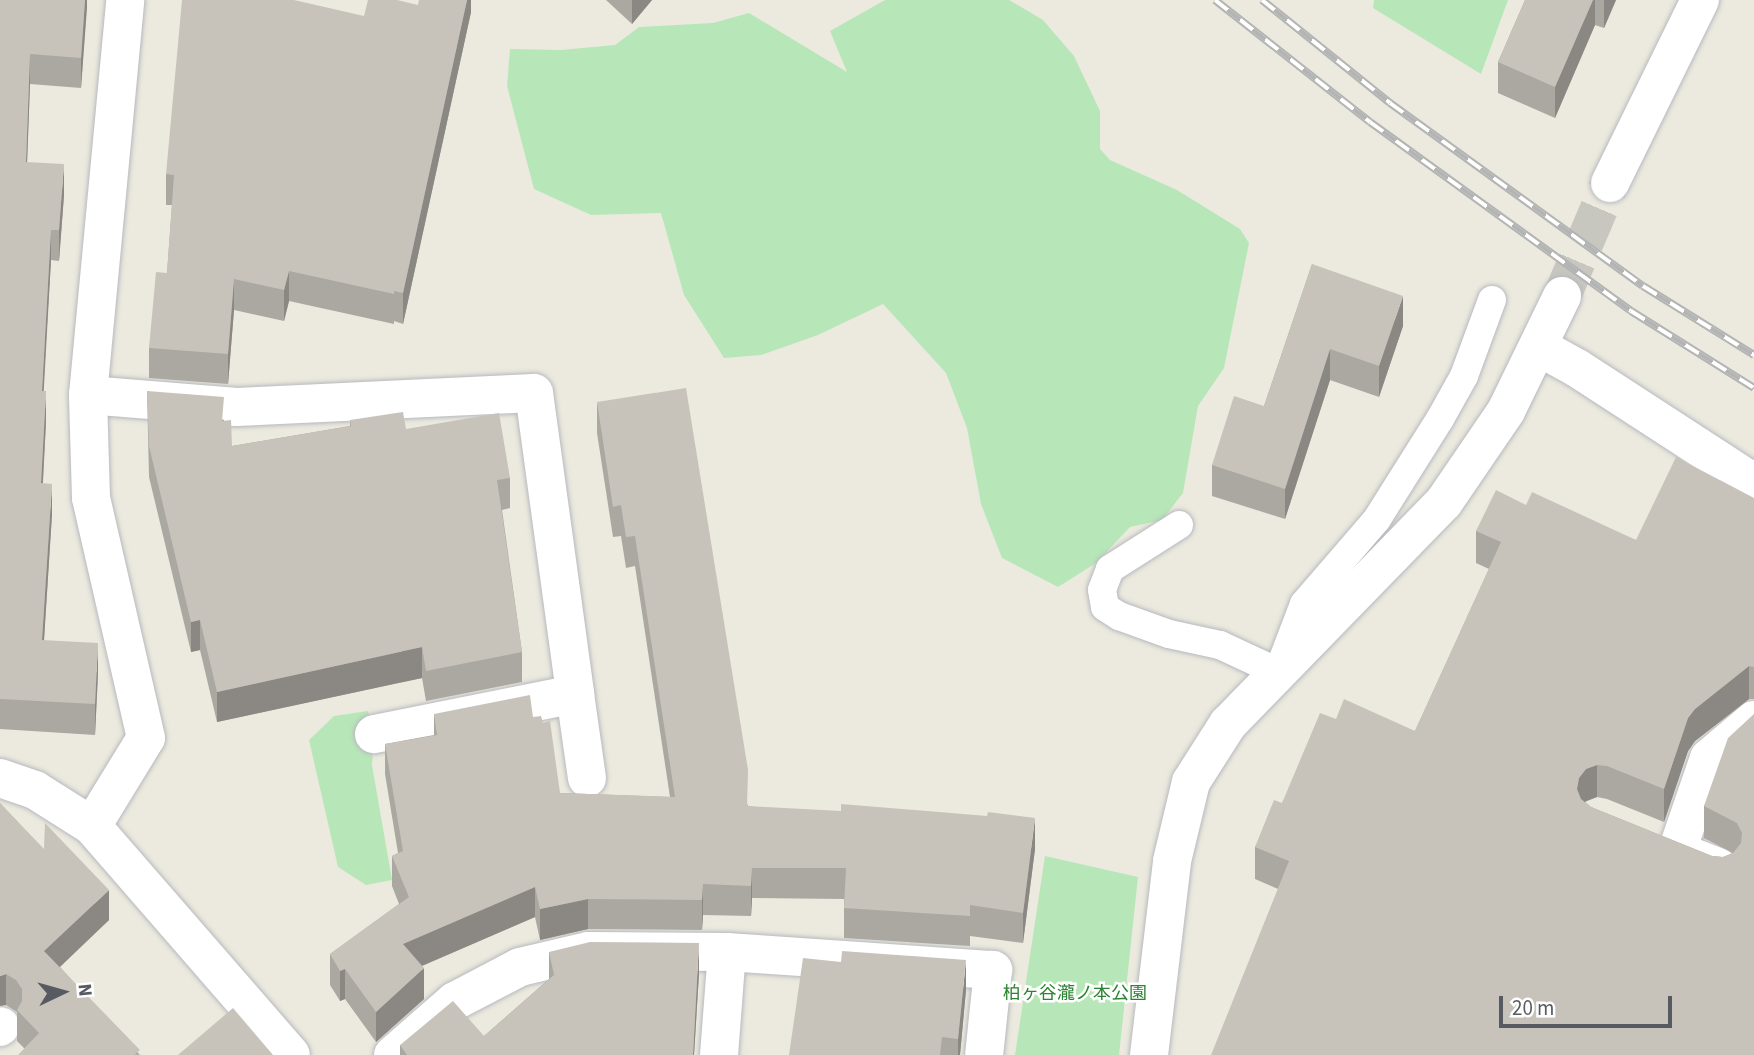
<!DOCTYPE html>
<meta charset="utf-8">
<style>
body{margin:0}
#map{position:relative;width:1754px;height:1055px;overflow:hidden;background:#eceade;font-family:"Source Sans 3","Noto Sans JP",sans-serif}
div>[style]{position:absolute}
.green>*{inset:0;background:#b7e7b8}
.minor-tunnel>*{height:38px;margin-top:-19px;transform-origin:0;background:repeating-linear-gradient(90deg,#c7c6bf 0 38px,transparent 0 57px)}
.roads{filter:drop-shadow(0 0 2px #b6b9bf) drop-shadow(0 0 2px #b6b9bf)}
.service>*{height:28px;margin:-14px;padding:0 14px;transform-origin:14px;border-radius:14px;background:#fff}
.minor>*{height:38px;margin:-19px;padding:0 19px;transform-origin:19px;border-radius:19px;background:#fff}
.rail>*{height:8px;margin-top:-4px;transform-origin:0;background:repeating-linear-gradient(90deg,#fff 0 16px,#b3b4b4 0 32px);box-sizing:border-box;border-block:2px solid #b3b4b4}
.wall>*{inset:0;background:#aba8a1}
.shaded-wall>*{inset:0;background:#8b8883}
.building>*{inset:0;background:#c7c3bb}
span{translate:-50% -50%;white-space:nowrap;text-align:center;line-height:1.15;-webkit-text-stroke:5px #fff;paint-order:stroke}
.park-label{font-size:18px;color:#2c8432}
.north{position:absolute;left:28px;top:957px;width:70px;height:70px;-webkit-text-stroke:5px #fff;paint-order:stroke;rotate:85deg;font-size:19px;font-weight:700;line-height:28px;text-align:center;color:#575b61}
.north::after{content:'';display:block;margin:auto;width:24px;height:32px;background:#575b61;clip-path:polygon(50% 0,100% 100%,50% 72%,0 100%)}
.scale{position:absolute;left:1499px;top:996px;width:173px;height:32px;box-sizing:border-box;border:4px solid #575b61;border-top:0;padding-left:9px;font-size:21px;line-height:24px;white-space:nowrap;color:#575b61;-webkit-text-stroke:5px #fff;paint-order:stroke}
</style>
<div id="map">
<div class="green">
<div style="clip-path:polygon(885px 0,1009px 0,1043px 20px,1074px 56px,1100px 111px,1100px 149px,1110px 160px,1177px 190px,1240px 229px,1249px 243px,1224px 368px,1198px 406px,1183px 493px,1162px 520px,1130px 527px,1096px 563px,1058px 587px,1002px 558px,981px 504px,967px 428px,946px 373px,883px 304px,818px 335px,761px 355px,724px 358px,684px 295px,661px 213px,591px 215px,534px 189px,507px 86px,510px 49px,561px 50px,615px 45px,639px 27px,713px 23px,749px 13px,847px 72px,830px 31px)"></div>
<div style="clip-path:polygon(1374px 0,1508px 0,1481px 74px,1373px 8px)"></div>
<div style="clip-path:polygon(368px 711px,374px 734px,372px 765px,392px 880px,366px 885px,338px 867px,309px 740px,334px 716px)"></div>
<div style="clip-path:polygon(1045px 856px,1138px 877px,1119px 1055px,1015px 1055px)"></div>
</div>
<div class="minor-tunnel">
<div style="left:1562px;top:296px;width:123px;rotate:-67deg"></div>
</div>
<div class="roads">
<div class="service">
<div style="left:1179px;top:525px;width:82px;rotate:147.5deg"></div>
<div style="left:1110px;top:569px;width:22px;rotate:111deg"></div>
<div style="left:1102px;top:590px;width:17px;rotate:80deg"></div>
<div style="left:1105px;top:607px;width:17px;rotate:33deg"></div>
<div style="left:1119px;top:616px;width:53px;rotate:19.8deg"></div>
<div style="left:1169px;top:634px;width:52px;rotate:12.2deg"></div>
<div style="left:1220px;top:645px;width:64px;rotate:25deg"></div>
<div style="left:1278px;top:672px;width:73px;rotate:-69.1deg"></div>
<div style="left:1304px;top:604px;width:112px;rotate:-49.3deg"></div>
<div style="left:1377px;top:519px;width:118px;rotate:-57.8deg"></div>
<div style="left:1440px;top:419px;width:49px;rotate:-60.8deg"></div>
<div style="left:1464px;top:376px;width:81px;rotate:-69.8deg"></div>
</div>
<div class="minor">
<div style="left:1610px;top:183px;width:204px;rotate:-63.8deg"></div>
<div style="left:1539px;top:347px;width:43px;rotate:28.9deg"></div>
<div style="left:1577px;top:368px;width:211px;rotate:33deg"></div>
<div style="left:88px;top:395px;width:149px;rotate:4.6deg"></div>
<div style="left:237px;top:407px;width:297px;rotate:-2.7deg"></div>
<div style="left:534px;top:393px;width:304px;rotate:82.2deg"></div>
<div style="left:575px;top:694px;width:205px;rotate:168.7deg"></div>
<div style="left:575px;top:694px;width:85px;rotate:81.9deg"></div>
<div style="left:0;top:778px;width:37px;rotate:19deg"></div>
<div style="left:35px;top:790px;width:67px;rotate:32.3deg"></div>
<div style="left:92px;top:826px;width:303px;rotate:49deg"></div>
<div style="left:92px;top:826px;width:103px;rotate:-58.5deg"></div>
<div style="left:146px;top:738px;width:246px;rotate:-102.9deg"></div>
<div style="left:91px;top:498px;width:103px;rotate:-91.7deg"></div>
<div style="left:88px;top:395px;width:397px;rotate:-84.6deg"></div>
<div style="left:1718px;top:867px;width:44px;rotate:-158.7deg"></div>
<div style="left:1677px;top:851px;width:98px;rotate:-71deg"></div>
<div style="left:1709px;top:758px;width:59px;rotate:-40.2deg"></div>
<div style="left:0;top:1027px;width:1px;rotate:-45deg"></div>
<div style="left:393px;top:1055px;width:82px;rotate:-41.1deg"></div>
<div style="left:455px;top:1001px;width:73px;rotate:-27.6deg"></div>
<div style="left:520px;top:967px;width:70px;rotate:-13.2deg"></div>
<div style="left:588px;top:951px;width:139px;rotate:0.4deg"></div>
<div style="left:727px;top:952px;width:267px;rotate:3.9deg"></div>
<div style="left:993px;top:970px;width:85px;rotate:96deg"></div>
<div style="left:719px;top:1055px;width:103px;rotate:-85.6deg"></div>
<div style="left:1149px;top:1055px;width:195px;rotate:-83.2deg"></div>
<div style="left:1172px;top:861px;width:81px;rotate:-76.5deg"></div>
<div style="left:1191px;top:782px;width:69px;rotate:-57.5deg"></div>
<div style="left:1228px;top:724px;width:310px;rotate:-45.8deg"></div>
<div style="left:1444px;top:502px;width:110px;rotate:-55.7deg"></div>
<div style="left:1506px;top:411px;width:128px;rotate:-64deg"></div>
</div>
</div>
<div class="rail">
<div style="left:1215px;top:0;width:197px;rotate:38.2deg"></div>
<div style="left:1370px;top:122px;width:322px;rotate:35.9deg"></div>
<div style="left:1631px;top:311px;width:145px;rotate:32deg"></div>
<div style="left:1262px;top:0;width:164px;rotate:38.8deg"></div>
<div style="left:1390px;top:103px;width:312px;rotate:35.9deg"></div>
<div style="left:1643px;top:286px;width:131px;rotate:31.9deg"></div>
</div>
<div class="wall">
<div style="clip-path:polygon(0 0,87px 0,81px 88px,30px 84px,27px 162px,64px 195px,59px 261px,51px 260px,43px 391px,46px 422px,43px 483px,52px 514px,44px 640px,98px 673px,95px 735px,0 729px)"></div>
<div style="clip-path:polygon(471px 0,471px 12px,403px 324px,394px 321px,394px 324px,289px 301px,284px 321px,234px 310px,228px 384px,149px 378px,149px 348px,167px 273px,172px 205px,166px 205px,166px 174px,364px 16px,418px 5px)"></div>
<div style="clip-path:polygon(606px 0,652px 0,632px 24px)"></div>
<div style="clip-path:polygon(1525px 0,1616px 0,1604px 28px,1595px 25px,1555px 118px,1498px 93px,1498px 62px)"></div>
<div style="clip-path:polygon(1312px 264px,1403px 326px,1379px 397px,1330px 380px,1285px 519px,1212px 496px,1212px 465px,1264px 406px)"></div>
<div style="clip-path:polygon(147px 391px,224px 420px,232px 446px,350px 426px,350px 420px,406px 429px,510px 478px,510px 508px,502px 510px,522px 652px,522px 682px,426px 701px,422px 678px,217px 722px,200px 650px,191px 652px,149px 477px)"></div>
<div style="clip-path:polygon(597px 402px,748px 806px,1035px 849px,1023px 943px,970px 936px,970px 946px,844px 938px,844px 899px,752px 898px,751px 916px,703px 915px,702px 930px,588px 929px,540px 940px,535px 917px,422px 966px,424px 999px,376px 1042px,345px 999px,340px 1001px,330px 985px,330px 954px,399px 904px,392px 886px,392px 856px,398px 853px,385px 774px,385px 744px,434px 735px,434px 714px,533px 717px,560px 793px,670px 797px,635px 566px,626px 568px,621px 536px,613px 537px,597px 433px)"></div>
<div style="clip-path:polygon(1754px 498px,1754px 699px,1749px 699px,1695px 741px,1688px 751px,1664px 822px,1607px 799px,1597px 797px,1585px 802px,1591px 807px,1712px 856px,1723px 857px,1733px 853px,1704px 838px,1704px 806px,1754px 714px,1754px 1055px,1278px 889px,1255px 879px,1255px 847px,1282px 803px,1336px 719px,1415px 731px,1489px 569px,1476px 563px,1476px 531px,1526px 505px,1636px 540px)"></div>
<div style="clip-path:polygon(0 803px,109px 920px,60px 967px,140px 1055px,24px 1048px,17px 1041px,17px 1012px,6px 1005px)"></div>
<div style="clip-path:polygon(549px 952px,699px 974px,694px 1055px,400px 1055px,400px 1045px,484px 1036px,549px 979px)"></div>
<div style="clip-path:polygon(966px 990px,960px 1055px,789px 1055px)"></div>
</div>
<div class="shaded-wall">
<div style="clip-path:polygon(85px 0,87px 0,87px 8px,81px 88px,81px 58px)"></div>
<div style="clip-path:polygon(467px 0,471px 0,471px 12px,403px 324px,403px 293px)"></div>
<div style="clip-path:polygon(632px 0,652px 0,632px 24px)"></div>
<div style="clip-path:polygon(1593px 0,1595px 0,1595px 25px,1555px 118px,1555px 87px)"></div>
<div style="clip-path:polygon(1604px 0,1616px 0,1604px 28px)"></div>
<div style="clip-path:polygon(30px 54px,30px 84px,26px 192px,26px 162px)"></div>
<div style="clip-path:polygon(64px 164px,64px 195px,59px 261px,59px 230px)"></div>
<div style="clip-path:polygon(51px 230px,51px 260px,42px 422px,42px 391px)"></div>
<div style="clip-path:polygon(289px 271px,289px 301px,284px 321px,284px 290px)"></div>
<div style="clip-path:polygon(234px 279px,234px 310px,228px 384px,228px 354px)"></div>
<div style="clip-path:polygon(1403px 296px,1403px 326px,1379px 397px,1379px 366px)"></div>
<div style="clip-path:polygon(1330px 349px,1330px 380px,1285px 519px,1285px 489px)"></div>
<div style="clip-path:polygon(46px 391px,46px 422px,41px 514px,41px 483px)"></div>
<div style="clip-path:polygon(52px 484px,52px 514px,42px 671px,42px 640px)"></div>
<div style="clip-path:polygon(200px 620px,200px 650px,191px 652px,191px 622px)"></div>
<div style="clip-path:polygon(98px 643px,98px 673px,95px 735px,95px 704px)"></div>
<div style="clip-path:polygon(422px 647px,422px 678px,217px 722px,217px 692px)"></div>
<div style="clip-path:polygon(1749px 666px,1749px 699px,1695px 741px,1688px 751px,1664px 822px,1664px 789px,1688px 718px,1695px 709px)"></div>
<div style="clip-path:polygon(1597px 765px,1597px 797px,1586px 801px,1579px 810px,1577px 789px,1579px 778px,1586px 769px)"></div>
<div style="clip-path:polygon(1035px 818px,1035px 849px,1023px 943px,1023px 913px)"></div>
<div style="clip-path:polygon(752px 868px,752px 898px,751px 916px,751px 886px)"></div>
<div style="clip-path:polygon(703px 884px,703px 915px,702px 930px,702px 900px)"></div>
<div style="clip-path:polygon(535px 887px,535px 917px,403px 974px,403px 944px)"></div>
<div style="clip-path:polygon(109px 890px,109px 920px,44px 982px,44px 951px)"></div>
<div style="clip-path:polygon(588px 899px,588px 929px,540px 940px,540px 909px)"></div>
<div style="clip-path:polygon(699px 943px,699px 974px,694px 1055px,693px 1055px)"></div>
<div style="clip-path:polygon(966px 960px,966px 990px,960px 1055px,958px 1055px,958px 1039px)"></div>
<div style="clip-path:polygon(424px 968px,424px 999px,376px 1042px,376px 1012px)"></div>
<div style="clip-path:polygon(345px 969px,345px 999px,340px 1001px,340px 971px)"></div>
<div style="clip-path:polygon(6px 974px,6px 1005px,0 1006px,0 976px)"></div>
</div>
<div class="building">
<div style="clip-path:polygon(0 0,85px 0,81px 58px,30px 54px,26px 162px,64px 164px,59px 230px,51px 230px,42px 391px,46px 391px,41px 483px,52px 484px,42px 640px,98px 643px,95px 704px,0 699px)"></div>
<div style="clip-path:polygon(182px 0,294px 0,364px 16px,368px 0,397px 0,418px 5px,419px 0,467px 0,403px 293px,394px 291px,394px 294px,289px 271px,284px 290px,234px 279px,228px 354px,149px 348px,156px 272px,167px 273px,174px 175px,166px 174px)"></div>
<div style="clip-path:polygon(1525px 0,1593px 0,1555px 87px,1498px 62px)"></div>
<div style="clip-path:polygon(1312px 264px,1403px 296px,1379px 366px,1330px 349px,1285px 489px,1212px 465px,1234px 396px,1264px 406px)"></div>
<div style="clip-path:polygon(686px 388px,748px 770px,747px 806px,841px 811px,841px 804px,987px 816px,988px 812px,1035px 818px,1023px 913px,970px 905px,970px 916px,844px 908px,846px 868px,752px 868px,751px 886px,703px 884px,702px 900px,588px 899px,540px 909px,535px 887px,403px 944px,424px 968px,376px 1012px,345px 969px,340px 971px,330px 954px,409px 897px,392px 856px,403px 851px,385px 744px,437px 735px,434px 714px,530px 695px,533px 717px,541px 716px,543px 723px,550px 721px,560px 793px,675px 797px,635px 536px,626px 537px,621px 505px,613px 507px,597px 402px)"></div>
<div style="clip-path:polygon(147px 391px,224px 397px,222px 421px,231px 420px,232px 446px,351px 426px,350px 420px,403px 412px,406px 429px,499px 413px,510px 478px,497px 480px,522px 652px,426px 671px,422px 647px,217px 692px,200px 620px,191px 622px,149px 446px)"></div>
<div style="clip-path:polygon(1676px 457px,1754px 498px,1754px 667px,1749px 666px,1695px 709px,1688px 718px,1664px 789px,1607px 766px,1597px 765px,1586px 769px,1579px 778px,1577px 789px,1581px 799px,1591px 807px,1712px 856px,1723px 857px,1733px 853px,1741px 843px,1742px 833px,1737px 823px,1704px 806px,1728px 738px,1754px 714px,1754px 1055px,1211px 1055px,1289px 861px,1255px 847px,1274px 800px,1282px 803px,1320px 713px,1336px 719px,1344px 699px,1415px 731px,1501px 542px,1476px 531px,1496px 490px,1526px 505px,1532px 492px,1636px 540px)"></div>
<div style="clip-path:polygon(0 803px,44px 849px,45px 823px,109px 890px,44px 951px,140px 1050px,134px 1055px,18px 1055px,39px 1033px,17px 1010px,22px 1001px,22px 989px,16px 980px,6px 974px,0 976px)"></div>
<div style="clip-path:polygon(590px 942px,699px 943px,693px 1055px,407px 1055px,400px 1045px,453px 1001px,484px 1036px,554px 975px,549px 952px)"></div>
<div style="clip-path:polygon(842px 951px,966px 960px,958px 1039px,942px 1037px,940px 1055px,789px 1055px,803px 958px,841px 962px)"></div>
<div style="clip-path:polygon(233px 1008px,273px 1055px,178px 1055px)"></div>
</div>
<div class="park-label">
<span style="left:1075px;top:994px">柏ヶ谷瀧ノ本公園</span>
</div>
<div class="north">N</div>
<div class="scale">20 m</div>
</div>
